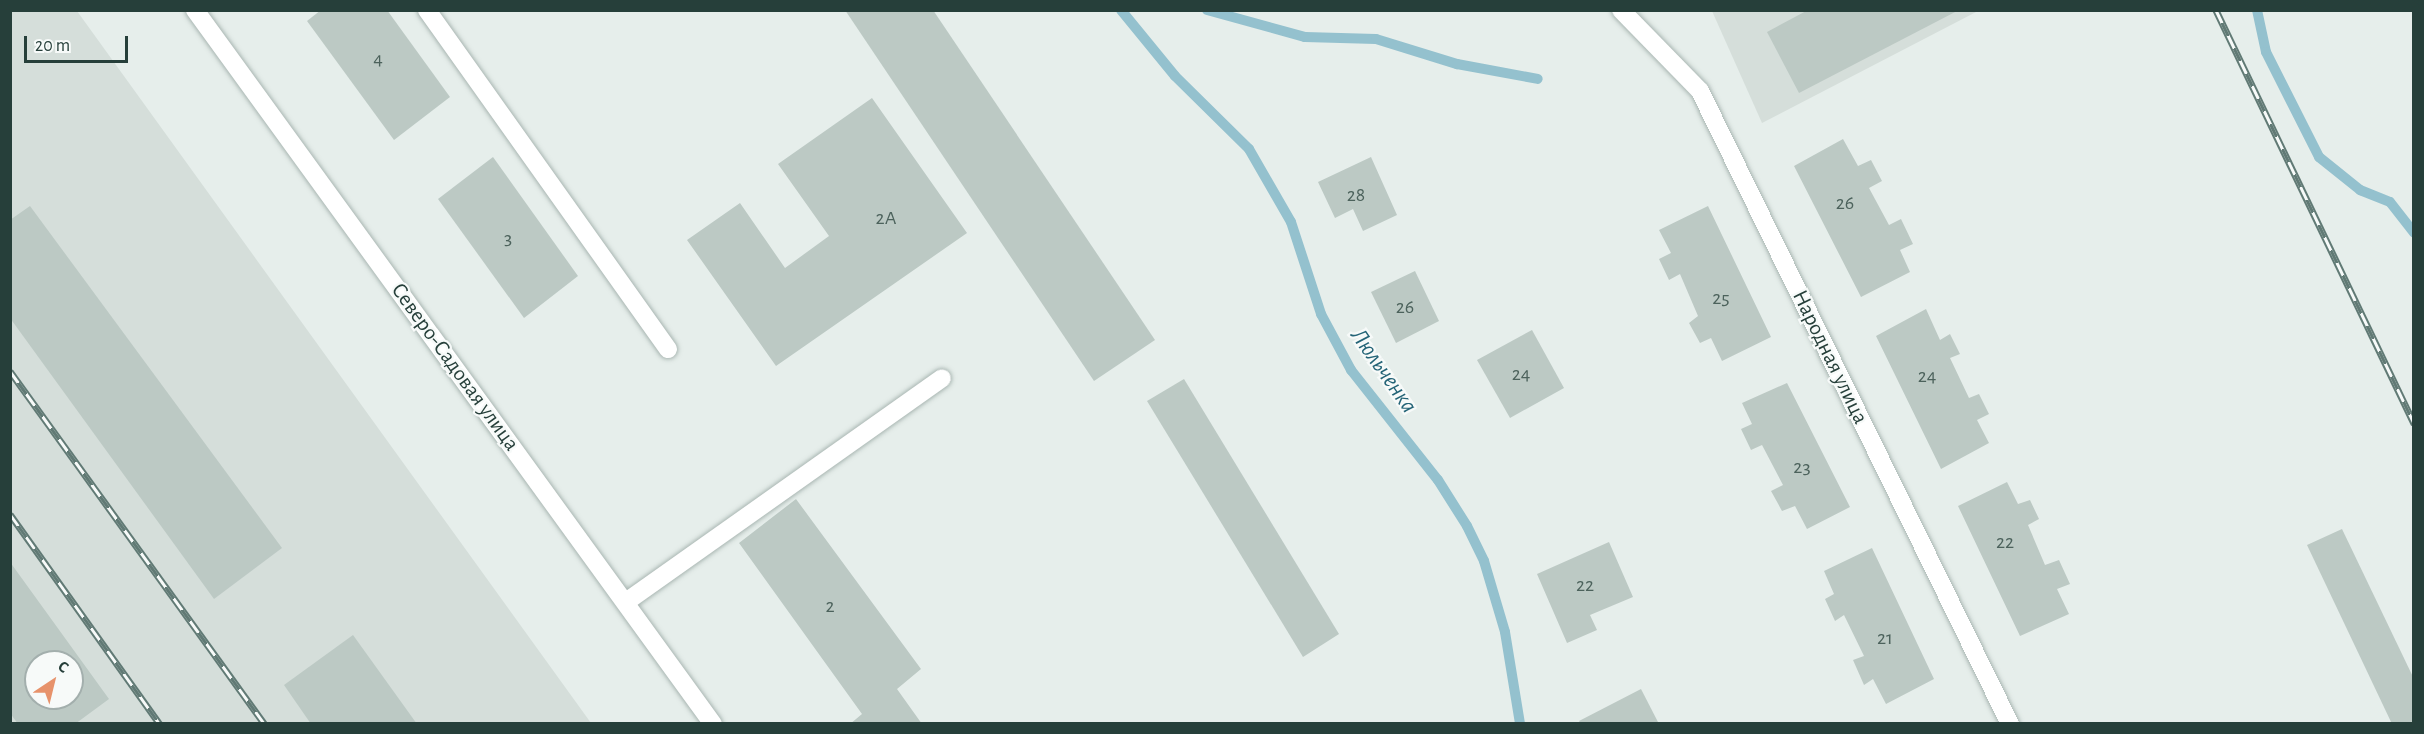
<!DOCTYPE html>
<meta charset="utf-8">
<style>
body{margin:0}
#map{position:relative;width:2424px;height:734px;overflow:hidden;background:#e6eeeb;font-family:"Alegreya Sans",sans-serif}
div>[style]{position:absolute}
.built>*{inset:0;background:#d5deda}
.stream>*{height:10px;margin:-5px;padding:0 5px;transform-origin:5px;border-radius:5px;background:#94c1ce}
.building>*{inset:0;background:#bcc9c4}
.roads{filter:drop-shadow(0 0 2px #a9b6b2) drop-shadow(0 0 2px #a9b6b2)}
.minor>*{height:18px;margin:-9px;padding:0 9px;transform-origin:9px;border-radius:9px;background:#fff}
.rail>*{height:7px;margin-top:-3.5px;transform-origin:0;background:repeating-linear-gradient(90deg,#f7faf9 0 14px,#617a75 0 28px);box-sizing:border-box;border-block:2px solid #617a75}
span{translate:-50% -50%;white-space:nowrap;text-align:center;line-height:1.15;-webkit-text-stroke:4.5px #f7faf9;paint-order:stroke}
.number-label{font-size:20px;color:#4c625c}
.number-label span{-webkit-text-stroke-width:0}
.street-label{font-size:22px;color:#263f3a}
.water-label{font-size:24px;color:#246477;font-style:italic}
.frame{position:absolute;inset:0;border:12px solid #263f3a;pointer-events:none}
.north{position:absolute;left:24px;top:650px;width:60px;height:60px;box-sizing:border-box;background:#f7faf9;border:2px solid #a3afad;border-radius:50%;rotate:35deg;font-size:16px;font-weight:700;line-height:24px;text-align:center;color:#263f3a}
.north::after{content:'';display:block;margin:auto;width:21px;height:27px;background:#e7926b;clip-path:polygon(50% 0,100% 100%,50% 72%,0 100%)}
.scale{position:absolute;left:24px;top:36px;width:104px;height:27px;box-sizing:border-box;border:3px solid #263f3a;border-top:0;padding-left:8px;font-size:18px;line-height:21px;white-space:nowrap;color:#263f3a;-webkit-text-stroke:4px #f7faf9;paint-order:stroke}
</style>
<div id="map">
<div class="built">
<div style="clip-path:polygon(evenodd,10px 11px,77px 11px,591px 723px,11px 723px,10px 11px,36px 662px,72px 662px,72px 698px,36px 698px,36px 662px)"></div>
<div style="clip-path:polygon(1712px 11px,1978px 11px,1762px 123px)"></div>
</div>
<div class="stream">
<div style="left:1121px;top:10px;width:85px;rotate:50.7deg"></div>
<div style="left:1175px;top:76px;width:104px;rotate:44.6deg"></div>
<div style="left:1249px;top:149px;width:84px;rotate:60.1deg"></div>
<div style="left:1291px;top:222px;width:97px;rotate:71.9deg"></div>
<div style="left:1321px;top:314px;width:64px;rotate:61.8deg"></div>
<div style="left:1351px;top:370px;width:140px;rotate:51.7deg"></div>
<div style="left:1438px;top:480px;width:54px;rotate:57.8deg"></div>
<div style="left:1467px;top:526px;width:39px;rotate:64deg"></div>
<div style="left:1484px;top:561px;width:74px;rotate:73.5deg"></div>
<div style="left:1505px;top:632px;width:93px;rotate:80.7deg"></div>
<div style="left:1207px;top:10px;width:102px;rotate:15.4deg"></div>
<div style="left:1305px;top:37px;width:71px;rotate:1.6deg"></div>
<div style="left:1376px;top:39px;width:85px;rotate:17.2deg"></div>
<div style="left:1457px;top:64px;width:82px;rotate:10.5deg"></div>
<div style="left:2257px;top:10px;width:43px;rotate:77.9deg"></div>
<div style="left:2266px;top:52px;width:118px;rotate:63.2deg"></div>
<div style="left:2319px;top:157px;width:53px;rotate:38.8deg"></div>
<div style="left:2360px;top:190px;width:32px;rotate:22deg"></div>
<div style="left:2390px;top:202px;width:39px;rotate:52deg"></div>
</div>
<div class="building">
<div style="clip-path:polygon(321px 10px,387px 10px,450px 97px,394px 140px,307px 21px)"></div>
<div style="clip-path:polygon(845px 10px,933px 10px,1155px 340px,1094px 381px)"></div>
<div style="clip-path:polygon(1808px 10px,1959px 10px,1799px 93px,1767px 32px)"></div>
<div style="clip-path:polygon(872px 98px,967px 233px,776px 366px,687px 240px,740px 203px,785px 268px,829px 236px,778px 164px)"></div>
<div style="clip-path:polygon(1843px 139px,1858px 166px,1871px 160px,1882px 181px,1869px 188px,1889px 225px,1901px 219px,1913px 244px,1900px 250px,1910px 272px,1861px 297px,1794px 166px)"></div>
<div style="clip-path:polygon(493px 157px,578px 276px,524px 318px,438px 199px)"></div>
<div style="clip-path:polygon(1371px 157px,1397px 215px,1363px 231px,1353px 209px,1335px 218px,1318px 182px)"></div>
<div style="clip-path:polygon(30px 206px,282px 548px,214px 599px,10px 318px,10px 220px)"></div>
<div style="clip-path:polygon(1708px 206px,1771px 337px,1722px 361px,1711px 338px,1700px 343px,1689px 323px,1698px 316px,1680px 274px,1669px 280px,1659px 259px,1671px 253px,1659px 230px)"></div>
<div style="clip-path:polygon(1415px 271px,1439px 321px,1396px 343px,1371px 292px)"></div>
<div style="clip-path:polygon(1926px 309px,1940px 340px,1950px 334px,1960px 354px,1950px 358px,1969px 398px,1979px 394px,1989px 414px,1977px 420px,1989px 443px,1941px 469px,1876px 336px)"></div>
<div style="clip-path:polygon(1532px 330px,1564px 388px,1510px 418px,1477px 360px)"></div>
<div style="clip-path:polygon(1184px 379px,1339px 634px,1303px 657px,1147px 401px)"></div>
<div style="clip-path:polygon(1787px 383px,1850px 507px,1807px 529px,1795px 506px,1782px 511px,1771px 491px,1783px 485px,1762px 445px,1751px 450px,1741px 429px,1752px 424px,1742px 403px)"></div>
<div style="clip-path:polygon(2007px 482px,2018px 504px,2030px 500px,2039px 519px,2028px 525px,2045px 565px,2059px 560px,2070px 584px,2057px 589px,2069px 614px,2020px 636px,1958px 506px)"></div>
<div style="clip-path:polygon(796px 499px,921px 669px,897px 689px,922px 724px,850px 724px,862px 714px,739px 543px)"></div>
<div style="clip-path:polygon(2342px 529px,2414px 679px,2414px 724px,2392px 724px,2307px 545px)"></div>
<div style="clip-path:polygon(1609px 542px,1633px 597px,1590px 615px,1597px 630px,1567px 643px,1537px 574px)"></div>
<div style="clip-path:polygon(1872px 548px,1934px 679px,1886px 704px,1873px 679px,1864px 685px,1853px 660px,1864px 656px,1844px 615px,1835px 621px,1825px 599px,1834px 594px,1824px 571px)"></div>
<div style="clip-path:polygon(evenodd,10px 562px,109px 699px,75px 724px,18px 724px,10px 713px,10px 562px,36px 662px,72px 662px,72px 698px,36px 698px,36px 662px)"></div>
<div style="clip-path:polygon(353px 635px,417px 724px,311px 724px,284px 685px)"></div>
<div style="clip-path:polygon(1641px 689px,1659px 724px,1581px 724px,1579px 721px)"></div>
</div>
<div class="roads">
<div class="minor">
<div style="left:195px;top:10px;width:882px;rotate:54.04deg"></div>
<div style="left:427px;top:10px;width:416px;rotate:54.6deg"></div>
<div style="left:1621px;top:10px;width:113px;rotate:45.7deg"></div>
<div style="left:1700px;top:91px;width:705px;rotate:63.91deg"></div>
<div style="left:626px;top:602px;width:387px;rotate:-35.3deg"></div>
</div>
</div>
<div class="rail">
<div style="left:2216px;top:10px;width:459px;rotate:64.4deg"></div>
<div style="left:10px;top:371px;width:435px;rotate:54.2deg"></div>
<div style="left:10px;top:514px;width:258px;rotate:54.5deg"></div>
</div>
<div class="number-label">
<span style="left:378px;top:59px">4</span>
<span style="left:1356px;top:195px">28</span>
<span style="left:1845px;top:203px">26</span>
<span style="left:886px;top:218px">2А</span>
<span style="left:508px;top:238px">3</span>
<span style="left:1721px;top:298px">25</span>
<span style="left:1405px;top:307px">26</span>
<span style="left:1521px;top:374px">24</span>
<span style="left:1927px;top:376px">24</span>
<span style="left:1802px;top:467px">23</span>
<span style="left:2005px;top:542px">22</span>
<span style="left:1585px;top:585px">22</span>
<span style="left:830px;top:606px">2</span>
<span style="left:1885px;top:638px">21</span>
</div>
<div class="street-label">
<span style="left:1830px;top:357px;rotate:64deg">Народная улица</span>
<span style="left:455px;top:367px;rotate:54deg">Северо-Садовая улица</span>
</div>
<div class="water-label">
<span style="left:1383px;top:371px;rotate:55deg">Люльченка</span>
</div>
<div class="frame"></div>
<div class="north">С</div>
<div class="scale">20 m</div>
</div>
